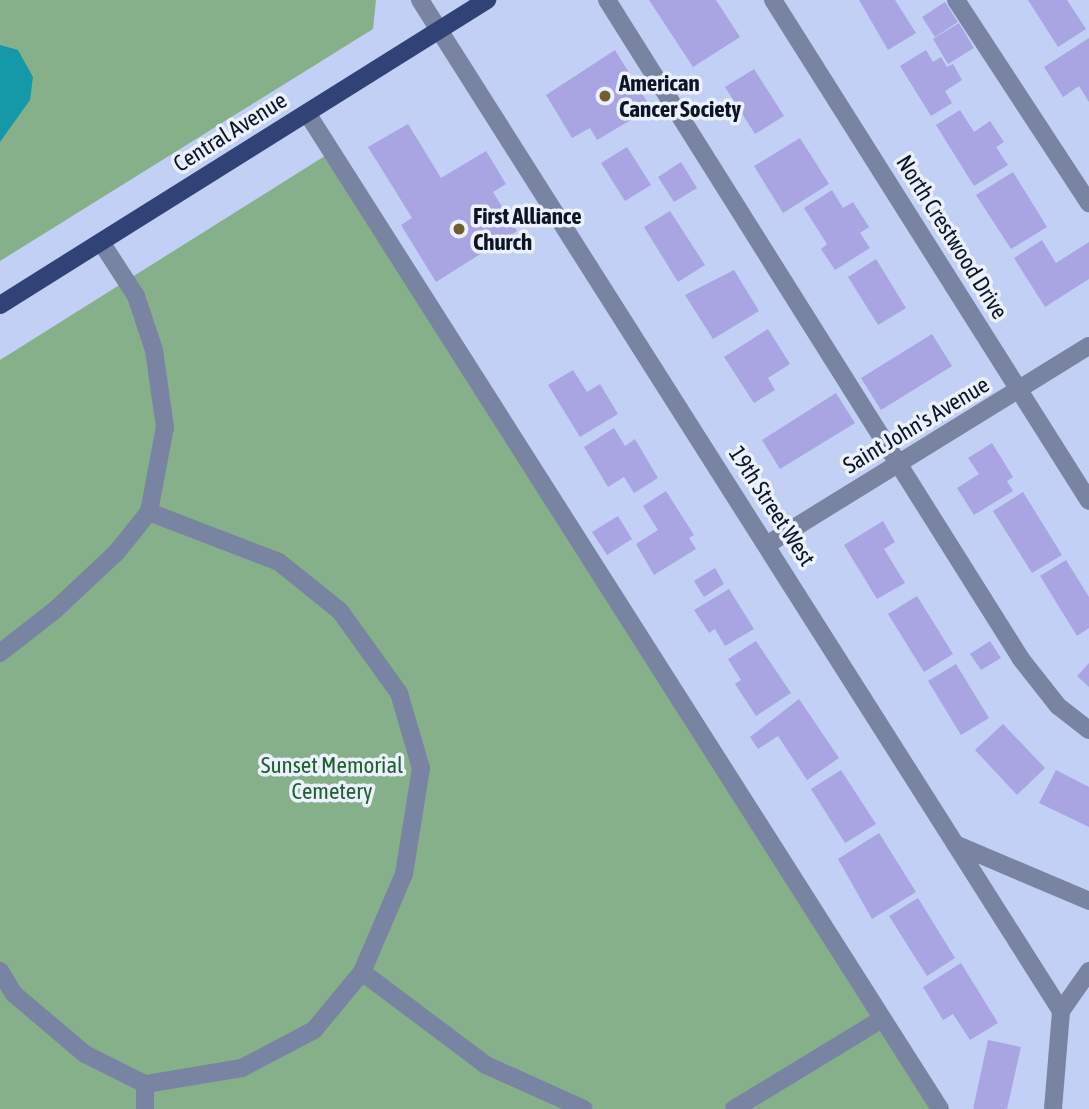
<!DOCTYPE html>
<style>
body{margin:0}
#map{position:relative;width:1089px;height:1109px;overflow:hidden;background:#c1d0f4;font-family:"Asap Condensed",sans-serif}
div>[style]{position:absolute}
.green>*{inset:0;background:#86b08a}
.water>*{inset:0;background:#1599a8}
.building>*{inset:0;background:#a9a5e2}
.minor>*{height:18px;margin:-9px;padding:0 9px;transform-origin:9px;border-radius:9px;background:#7884a1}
.major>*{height:18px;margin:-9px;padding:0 9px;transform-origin:9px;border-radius:9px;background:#314376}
.dots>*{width:19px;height:19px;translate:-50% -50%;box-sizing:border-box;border:4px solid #ecf1fd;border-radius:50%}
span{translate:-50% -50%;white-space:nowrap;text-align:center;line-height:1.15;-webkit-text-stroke:7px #ecf1fd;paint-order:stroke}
.poi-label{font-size:23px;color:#0c1428;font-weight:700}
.left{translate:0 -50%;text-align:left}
.street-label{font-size:23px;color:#0c1428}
.park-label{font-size:23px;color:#1e612c}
</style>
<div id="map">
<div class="green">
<div style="clip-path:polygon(0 0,376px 0,373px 29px,0 261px)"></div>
<div style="clip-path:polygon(328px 154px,934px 1109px,0 1109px,0 360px)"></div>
</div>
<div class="water">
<div style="clip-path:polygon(0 45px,18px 50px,33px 77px,30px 100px,0 142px)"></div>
</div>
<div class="building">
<div style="clip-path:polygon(649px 0,716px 0,740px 37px,693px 67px)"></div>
<div style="clip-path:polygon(859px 0,895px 0,916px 33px,888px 50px)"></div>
<div style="clip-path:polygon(1028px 0,1067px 0,1086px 29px,1058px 47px)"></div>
<div style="clip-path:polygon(945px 2px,958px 22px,935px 37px,922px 17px)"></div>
<div style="clip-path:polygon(959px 23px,974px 48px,948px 64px,933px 39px)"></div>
<div style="clip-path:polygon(1089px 38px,1089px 102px,1079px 86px,1063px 97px,1044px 67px)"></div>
<div style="clip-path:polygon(615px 50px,651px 108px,597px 140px,590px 128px,572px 138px,546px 95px)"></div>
<div style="clip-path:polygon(926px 50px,933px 62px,941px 57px,947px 67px,953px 64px,962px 80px,945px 91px,952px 103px,931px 116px,900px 66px)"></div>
<div style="clip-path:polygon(754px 69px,784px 116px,755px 134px,725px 87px)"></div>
<div style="clip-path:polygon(960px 110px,974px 132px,990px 121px,1004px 142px,996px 147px,1008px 165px,974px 186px,936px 125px)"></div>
<div style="clip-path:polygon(408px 124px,441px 178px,486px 151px,506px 184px,493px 192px,517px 231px,436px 282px,401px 225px,412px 218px,368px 147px)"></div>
<div style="clip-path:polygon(800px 138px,829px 184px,783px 213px,754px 166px)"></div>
<div style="clip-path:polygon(627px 147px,651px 185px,625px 201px,601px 163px)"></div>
<div style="clip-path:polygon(681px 162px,697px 188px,674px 202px,658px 177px)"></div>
<div style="clip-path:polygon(1013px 172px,1047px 227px,1011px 249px,976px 195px)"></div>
<div style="clip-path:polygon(832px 190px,843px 208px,853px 202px,869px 227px,860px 233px,870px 248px,835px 270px,821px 249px,827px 244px,804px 208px)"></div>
<div style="clip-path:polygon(670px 211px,705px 265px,678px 282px,644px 227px)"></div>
<div style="clip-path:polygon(1042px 240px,1056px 263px,1089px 242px,1089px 279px,1045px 307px,1014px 258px)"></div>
<div style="clip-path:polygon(876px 259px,906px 308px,878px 325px,848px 277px)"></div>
<div style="clip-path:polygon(734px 270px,759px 311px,713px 339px,685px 295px)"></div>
<div style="clip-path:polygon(768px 329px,790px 364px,768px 378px,775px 390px,754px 403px,724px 357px)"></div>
<div style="clip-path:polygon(932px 334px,952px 366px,881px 410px,861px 378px)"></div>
<div style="clip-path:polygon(573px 370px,587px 392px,600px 384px,618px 414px,580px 437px,548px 385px)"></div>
<div style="clip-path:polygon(836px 393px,855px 423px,780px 469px,762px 440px)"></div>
<div style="clip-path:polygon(614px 428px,625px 446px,635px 439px,658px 478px,634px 493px,624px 477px,608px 487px,584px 447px)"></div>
<div style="clip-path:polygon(992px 443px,1013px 477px,1007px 481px,1013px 491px,974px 515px,957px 488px,979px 474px,968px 458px)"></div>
<div style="clip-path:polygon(666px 491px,694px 535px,689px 538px,696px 549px,654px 575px,636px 544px,658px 530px,643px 506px)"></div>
<div style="clip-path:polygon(1023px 492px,1062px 555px,1032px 573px,993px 511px)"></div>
<div style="clip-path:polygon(618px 516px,632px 539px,607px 555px,592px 532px)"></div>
<div style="clip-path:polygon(883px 521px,895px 542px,884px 549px,905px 583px,877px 599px,844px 545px)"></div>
<div style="clip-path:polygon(1066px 560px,1089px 597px,1089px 628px,1077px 636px,1040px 576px)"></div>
<div style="clip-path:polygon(715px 568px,724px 584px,704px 597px,694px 581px)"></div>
<div style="clip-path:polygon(729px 589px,754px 629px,725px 646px,715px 629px,709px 633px,694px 610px)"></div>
<div style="clip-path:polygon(917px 596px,953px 654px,924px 672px,888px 614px)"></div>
<div style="clip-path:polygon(756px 641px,791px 693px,756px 716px,735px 684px,741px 680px,728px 659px)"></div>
<div style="clip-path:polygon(990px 641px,1001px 658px,981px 670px,970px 654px)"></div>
<div style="clip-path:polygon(1089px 663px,1089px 687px,1077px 676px)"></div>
<div style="clip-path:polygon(956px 664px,989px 718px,961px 735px,928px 681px)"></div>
<div style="clip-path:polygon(799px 699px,839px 758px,807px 780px,778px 736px,758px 749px,750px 737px)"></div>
<div style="clip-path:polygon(1003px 724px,1045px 768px,1017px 795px,975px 750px)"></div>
<div style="clip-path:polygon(841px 770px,876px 824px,845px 843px,811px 789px)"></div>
<div style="clip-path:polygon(1056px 770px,1089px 787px,1089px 827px,1039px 803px)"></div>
<div style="clip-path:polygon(879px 833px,916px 892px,872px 919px,838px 859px)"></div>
<div style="clip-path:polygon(918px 898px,955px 958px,927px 976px,889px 916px)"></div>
<div style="clip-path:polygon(961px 963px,998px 1023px,970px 1040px,953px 1014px,943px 1020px,923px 987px)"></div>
<div style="clip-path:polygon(988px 1040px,1021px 1047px,1007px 1109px,973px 1109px)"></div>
</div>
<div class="minor">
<div style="left:420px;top:0;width:1197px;rotate:57.62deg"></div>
<div style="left:607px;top:0;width:778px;rotate:57.86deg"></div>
<div style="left:1021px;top:659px;width:60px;rotate:51.8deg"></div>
<div style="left:1058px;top:706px;width:39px;rotate:38deg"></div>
<div style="left:773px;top:0;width:592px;rotate:57.76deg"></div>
<div style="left:956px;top:0;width:243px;rotate:56.8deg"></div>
<div style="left:307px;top:113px;width:1180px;rotate:57.56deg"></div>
<div style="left:101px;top:242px;width:64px;rotate:57.1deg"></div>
<div style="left:136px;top:296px;width:57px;rotate:71.6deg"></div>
<div style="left:154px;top:350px;width:78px;rotate:81.9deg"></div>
<div style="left:165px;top:427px;width:86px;rotate:100.7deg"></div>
<div style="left:149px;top:512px;width:139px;rotate:21deg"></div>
<div style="left:279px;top:562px;width:78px;rotate:38.8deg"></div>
<div style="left:340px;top:611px;width:101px;rotate:54.3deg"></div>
<div style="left:399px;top:693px;width:78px;rotate:73.7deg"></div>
<div style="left:421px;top:768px;width:107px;rotate:99.1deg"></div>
<div style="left:404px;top:874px;width:107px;rotate:113.2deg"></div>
<div style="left:362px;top:972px;width:75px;rotate:129.6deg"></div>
<div style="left:314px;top:1030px;width:81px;rotate:152.2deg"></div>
<div style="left:242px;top:1068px;width:98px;rotate:170.6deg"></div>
<div style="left:145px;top:1084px;width:25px;rotate:90deg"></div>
<div style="left:768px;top:544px;width:377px;rotate:-31.7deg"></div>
<div style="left:0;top:653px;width:70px;rotate:-38deg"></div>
<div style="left:55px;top:610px;width:83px;rotate:-43.1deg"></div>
<div style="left:116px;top:553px;width:53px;rotate:-51.2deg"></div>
<div style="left:955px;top:844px;width:146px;rotate:23deg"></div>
<div style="left:0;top:971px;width:27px;rotate:59deg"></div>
<div style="left:14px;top:994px;width:93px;rotate:40.2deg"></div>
<div style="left:85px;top:1054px;width:67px;rotate:26.6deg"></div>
<div style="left:362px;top:972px;width:155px;rotate:36.9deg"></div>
<div style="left:486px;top:1065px;width:107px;rotate:24.2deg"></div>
<div style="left:734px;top:1109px;width:173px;rotate:-31.3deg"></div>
<div style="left:1053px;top:1109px;width:98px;rotate:-85.3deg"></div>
<div style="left:1061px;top:1011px;width:49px;rotate:-55deg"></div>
</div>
<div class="major">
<div style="left:0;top:305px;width:575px;rotate:-32.06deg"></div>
</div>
<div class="dots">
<div style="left:605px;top:96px;background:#725e2d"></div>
<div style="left:459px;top:229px;background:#725e2d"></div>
</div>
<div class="poi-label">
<span class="left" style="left:619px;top:96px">American<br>Cancer Society</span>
<span class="left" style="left:473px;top:229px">First Alliance<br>Church</span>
</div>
<div class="street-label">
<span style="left:230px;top:132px;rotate:-32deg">Central Avenue</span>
<span style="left:952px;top:237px;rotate:58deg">North Crestwood Drive</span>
<span style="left:916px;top:425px;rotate:-31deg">Saint John's Avenue</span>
<span style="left:772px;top:506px;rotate:57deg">19th Street West</span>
</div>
<div class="park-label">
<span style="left:332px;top:778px">Sunset Memorial<br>Cemetery</span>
</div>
</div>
